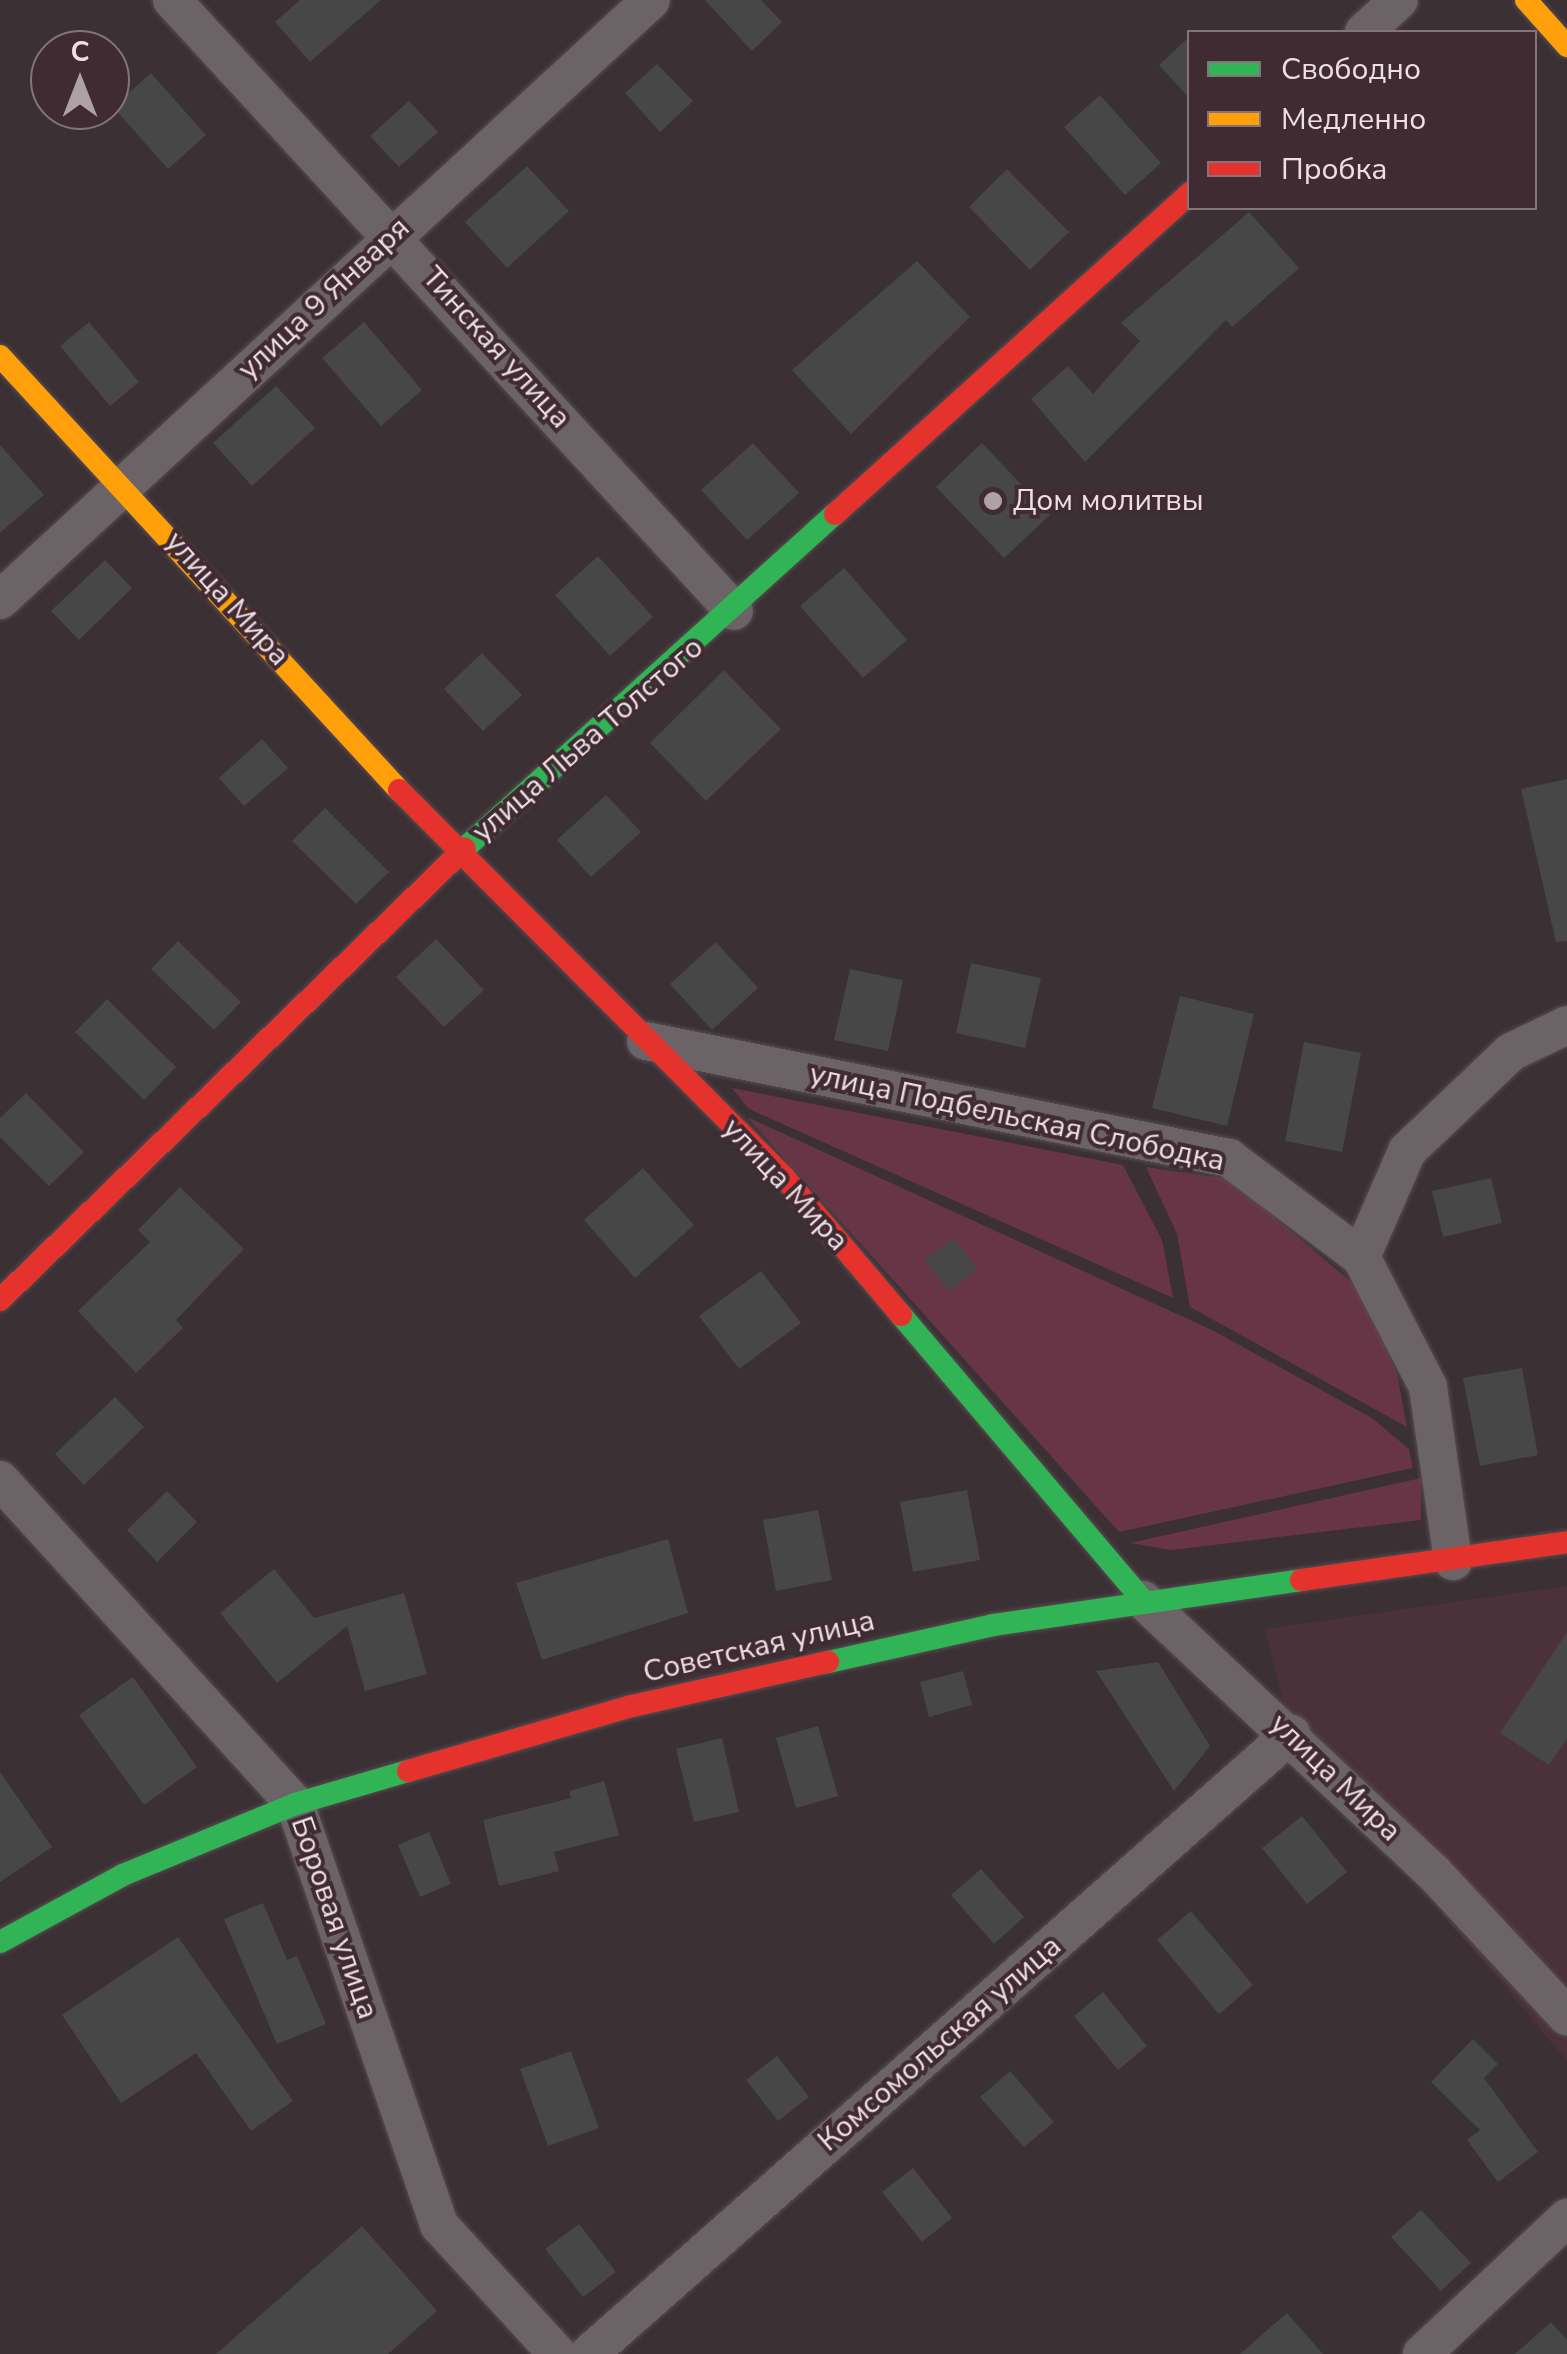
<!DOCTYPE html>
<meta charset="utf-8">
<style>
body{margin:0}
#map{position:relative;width:1567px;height:2354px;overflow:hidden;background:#3b3033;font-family:"Nunito Sans",sans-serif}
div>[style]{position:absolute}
.built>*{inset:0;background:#4b3139}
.green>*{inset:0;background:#683547}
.building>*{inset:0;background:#474748}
.roads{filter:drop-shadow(0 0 2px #564c50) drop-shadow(0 0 2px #564c50)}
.street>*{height:38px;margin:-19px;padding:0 19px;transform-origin:19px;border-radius:19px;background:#6c6366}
.fast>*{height:22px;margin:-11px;padding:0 11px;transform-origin:11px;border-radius:11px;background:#30b455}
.slow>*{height:22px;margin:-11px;padding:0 11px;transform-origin:11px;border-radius:11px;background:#ff9f0a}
.jam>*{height:22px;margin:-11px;padding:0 11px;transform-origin:11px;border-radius:11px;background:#e5322d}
.dots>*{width:28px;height:28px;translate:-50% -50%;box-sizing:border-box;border:5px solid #402b32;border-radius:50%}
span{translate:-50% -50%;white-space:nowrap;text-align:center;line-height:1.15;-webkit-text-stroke:8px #402b32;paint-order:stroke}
.street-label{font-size:30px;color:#eddfe3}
.poi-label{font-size:30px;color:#eddfe3}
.left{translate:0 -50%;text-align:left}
.legend{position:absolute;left:1187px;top:30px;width:350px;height:180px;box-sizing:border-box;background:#402b32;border:2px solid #857379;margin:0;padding:12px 18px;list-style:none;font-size:30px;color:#eddfe3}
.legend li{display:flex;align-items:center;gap:20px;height:50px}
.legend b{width:50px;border:2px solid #857379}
.north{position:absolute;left:30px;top:30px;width:100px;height:100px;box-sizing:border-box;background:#402b32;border:2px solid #857379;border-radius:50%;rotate:0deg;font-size:28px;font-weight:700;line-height:40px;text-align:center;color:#eddfe3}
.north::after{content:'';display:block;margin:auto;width:35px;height:45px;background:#afa2a5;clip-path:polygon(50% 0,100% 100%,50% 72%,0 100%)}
</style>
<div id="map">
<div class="built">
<div style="clip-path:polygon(1567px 1586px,1567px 2061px,1291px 1734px,1265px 1629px)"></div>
</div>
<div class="green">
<div style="clip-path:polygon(732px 1088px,1123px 1165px,1162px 1240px,1173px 1298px,749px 1109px)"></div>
<div style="clip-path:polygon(747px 1117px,1214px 1331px,1372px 1418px,1409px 1449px,1413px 1468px,1119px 1532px)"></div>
<div style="clip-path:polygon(1146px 1167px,1229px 1179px,1362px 1291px,1397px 1374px,1407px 1427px,1190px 1307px,1177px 1234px)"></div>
<div style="clip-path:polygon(1421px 1478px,1421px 1520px,1171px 1550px,1130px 1543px)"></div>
</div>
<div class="building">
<div style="clip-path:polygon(300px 0,381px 0,310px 62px,275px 22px)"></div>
<div style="clip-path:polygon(705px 0,761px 0,782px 22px,752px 51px)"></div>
<div style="clip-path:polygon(1190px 36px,1190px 99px,1159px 65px)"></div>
<div style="clip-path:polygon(657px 64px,693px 101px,660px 132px,625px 93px)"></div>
<div style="clip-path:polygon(151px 73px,206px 135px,168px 169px,113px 107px)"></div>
<div style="clip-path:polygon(1100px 95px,1161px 163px,1125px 195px,1064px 127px)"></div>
<div style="clip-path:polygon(409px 101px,438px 132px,399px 167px,370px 136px)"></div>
<div style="clip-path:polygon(527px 166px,569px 211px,507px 268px,465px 222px)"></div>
<div style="clip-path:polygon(1007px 169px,1069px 232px,1030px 270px,969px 207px)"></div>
<div style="clip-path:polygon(1249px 212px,1299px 268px,1232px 327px,1226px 320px,1085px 462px,1031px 399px,1068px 366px,1093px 394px,1140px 341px,1121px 323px)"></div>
<div style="clip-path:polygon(917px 261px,970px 317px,851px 434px,792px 370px)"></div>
<div style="clip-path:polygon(89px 322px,139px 382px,110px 406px,60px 346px)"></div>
<div style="clip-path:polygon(364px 322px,422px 390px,381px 426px,322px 358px)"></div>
<div style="clip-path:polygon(276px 386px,315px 428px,252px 486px,213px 443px)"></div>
<div style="clip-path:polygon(753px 443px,799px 493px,747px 540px,701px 490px)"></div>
<div style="clip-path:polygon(982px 443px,1050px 515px,1004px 558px,936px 487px)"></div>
<div style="clip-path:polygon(0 445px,44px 495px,0 533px)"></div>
<div style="clip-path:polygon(598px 556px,653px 617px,610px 656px,555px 595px)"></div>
<div style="clip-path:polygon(105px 560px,132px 588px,79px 640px,51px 611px)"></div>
<div style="clip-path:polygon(844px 568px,907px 640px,863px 678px,800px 606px)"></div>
<div style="clip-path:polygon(482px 653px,522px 695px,483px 731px,444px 689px)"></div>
<div style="clip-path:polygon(724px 670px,781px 729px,706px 801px,650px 743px)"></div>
<div style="clip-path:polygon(262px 739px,288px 768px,244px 806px,219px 778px)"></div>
<div style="clip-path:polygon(1567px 779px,1567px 941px,1556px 942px,1521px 789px)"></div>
<div style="clip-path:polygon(606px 795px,641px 832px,591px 877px,557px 840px)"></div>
<div style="clip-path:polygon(325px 808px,389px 872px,356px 904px,292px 841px)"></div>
<div style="clip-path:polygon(436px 939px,484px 990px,444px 1027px,396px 977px)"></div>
<div style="clip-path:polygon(178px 941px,241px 1002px,214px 1030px,151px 969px)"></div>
<div style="clip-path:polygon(716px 942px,758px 988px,712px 1030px,670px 984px)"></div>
<div style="clip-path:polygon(971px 963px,1041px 978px,1025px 1048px,956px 1033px)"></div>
<div style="clip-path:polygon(850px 969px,903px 980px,888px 1051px,834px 1040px)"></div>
<div style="clip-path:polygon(1180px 996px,1254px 1014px,1227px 1126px,1152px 1108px)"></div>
<div style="clip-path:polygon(107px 999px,176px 1067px,144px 1100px,75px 1032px)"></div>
<div style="clip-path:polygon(1304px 1042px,1361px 1053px,1342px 1152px,1285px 1141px)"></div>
<div style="clip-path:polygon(26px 1093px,84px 1152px,49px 1186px,0 1137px,0 1118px)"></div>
<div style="clip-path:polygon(643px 1168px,694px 1225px,635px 1278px,584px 1220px)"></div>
<div style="clip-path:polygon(1491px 1178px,1502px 1223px,1443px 1237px,1432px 1191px)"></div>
<div style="clip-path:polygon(180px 1187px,244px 1249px,176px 1320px,183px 1328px,136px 1373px,78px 1311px,150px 1242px,138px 1230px)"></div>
<div style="clip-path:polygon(953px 1238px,978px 1269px,949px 1291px,924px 1260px)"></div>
<div style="clip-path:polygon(761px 1271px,801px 1323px,739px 1369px,699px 1316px)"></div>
<div style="clip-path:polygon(1522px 1368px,1538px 1455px,1480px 1466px,1463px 1378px)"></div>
<div style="clip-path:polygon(115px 1397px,144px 1427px,84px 1485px,55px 1454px)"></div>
<div style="clip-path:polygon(967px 1490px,980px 1560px,913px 1572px,900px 1502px)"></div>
<div style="clip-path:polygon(167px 1491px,197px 1522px,157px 1562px,127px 1530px)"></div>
<div style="clip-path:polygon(818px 1510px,832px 1580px,776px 1591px,763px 1520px)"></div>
<div style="clip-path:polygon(668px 1539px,688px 1613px,542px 1660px,516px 1583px)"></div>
<div style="clip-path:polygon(274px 1569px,314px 1618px,404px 1593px,427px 1674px,365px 1691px,347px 1626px,277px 1683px,220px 1613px)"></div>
<div style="clip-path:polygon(1567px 1632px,1567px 1739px,1549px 1765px,1500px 1733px)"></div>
<div style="clip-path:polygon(1158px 1662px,1210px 1746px,1174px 1791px,1096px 1671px)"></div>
<div style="clip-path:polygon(963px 1671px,972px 1705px,929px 1717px,920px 1682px)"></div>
<div style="clip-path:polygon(133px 1677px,197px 1767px,144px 1805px,79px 1715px)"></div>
<div style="clip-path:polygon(818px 1726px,838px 1796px,796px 1808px,776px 1738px)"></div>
<div style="clip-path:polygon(722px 1738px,739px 1812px,694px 1822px,676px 1749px)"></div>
<div style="clip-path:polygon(0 1772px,52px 1847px,0 1882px)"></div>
<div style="clip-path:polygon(604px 1781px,619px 1835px,554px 1852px,559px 1871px,499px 1886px,483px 1820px,571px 1798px,569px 1791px)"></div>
<div style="clip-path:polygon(1302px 1816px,1347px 1872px,1307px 1904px,1262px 1848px)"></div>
<div style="clip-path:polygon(429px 1832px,451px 1884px,420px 1897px,398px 1845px)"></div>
<div style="clip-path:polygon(981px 1869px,1024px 1917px,994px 1944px,951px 1895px)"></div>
<div style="clip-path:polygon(263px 1903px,287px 1960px,297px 1956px,326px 2024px,277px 2044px,224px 1919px)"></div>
<div style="clip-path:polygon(1191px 1911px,1253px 1985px,1219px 2014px,1157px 1940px)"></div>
<div style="clip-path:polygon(178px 1937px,293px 2101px,251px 2131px,196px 2053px,121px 2103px,62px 2015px)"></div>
<div style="clip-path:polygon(1103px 1992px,1147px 2046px,1118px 2070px,1074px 2016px)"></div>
<div style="clip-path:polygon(1473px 2039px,1498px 2064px,1484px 2078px,1538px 2152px,1498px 2182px,1467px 2140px,1480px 2130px,1431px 2082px)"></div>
<div style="clip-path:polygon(571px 2051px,599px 2128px,548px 2146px,520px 2069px)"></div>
<div style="clip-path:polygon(777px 2056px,809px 2097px,778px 2121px,746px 2080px)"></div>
<div style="clip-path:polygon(1010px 2071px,1054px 2122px,1024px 2147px,980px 2097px)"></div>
<div style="clip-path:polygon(913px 2168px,952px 2218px,922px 2242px,882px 2192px)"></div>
<div style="clip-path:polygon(1421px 2210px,1471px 2263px,1441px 2291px,1391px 2237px)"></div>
<div style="clip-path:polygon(579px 2224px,616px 2272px,583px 2297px,545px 2249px)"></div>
<div style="clip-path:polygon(362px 2226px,437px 2311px,388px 2354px,216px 2354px)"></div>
<div style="clip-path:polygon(1287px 2313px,1323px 2354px,1240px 2354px)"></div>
<div style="clip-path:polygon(1551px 2322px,1567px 2340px,1567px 2354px,1515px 2354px)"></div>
</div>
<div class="roads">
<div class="street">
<div style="left:172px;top:0;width:830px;rotate:47.39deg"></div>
<div style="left:1364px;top:32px;width:47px;rotate:-42.4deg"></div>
<div style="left:0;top:600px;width:885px;rotate:-42.67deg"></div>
<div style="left:646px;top:1041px;width:595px;rotate:11.35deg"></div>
<div style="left:1229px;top:1158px;width:165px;rotate:36.9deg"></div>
<div style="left:1361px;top:1257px;width:146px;rotate:62.7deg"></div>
<div style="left:1428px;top:1387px;width:176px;rotate:81.8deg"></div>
<div style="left:1361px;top:1257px;width:116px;rotate:-66.5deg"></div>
<div style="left:1407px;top:1151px;width:144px;rotate:-43.6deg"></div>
<div style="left:1511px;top:1052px;width:62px;rotate:-25.7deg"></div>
<div style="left:0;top:1480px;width:438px;rotate:47.7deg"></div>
<div style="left:295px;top:1804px;width:445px;rotate:71.1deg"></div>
<div style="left:439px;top:2225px;width:175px;rotate:47.5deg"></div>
<div style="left:1143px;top:1600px;width:398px;rotate:43.2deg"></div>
<div style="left:1433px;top:1872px;width:197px;rotate:47.1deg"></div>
<div style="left:589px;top:2354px;width:937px;rotate:-41.45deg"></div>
<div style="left:1422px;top:2354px;width:199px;rotate:-43.2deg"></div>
</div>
<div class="fast">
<div style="left:465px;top:848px;width:498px;rotate:-42.1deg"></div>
<div style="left:901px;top:1315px;width:374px;rotate:49.7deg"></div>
<div style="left:828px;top:1662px;width:169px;rotate:-12.6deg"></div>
<div style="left:993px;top:1625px;width:311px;rotate:-8.3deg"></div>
<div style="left:0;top:1942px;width:140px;rotate:-28.6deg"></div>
<div style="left:123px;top:1875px;width:186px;rotate:-22.4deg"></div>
<div style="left:295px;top:1804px;width:118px;rotate:-16.3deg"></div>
</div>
<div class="slow">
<div style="left:1526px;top:0;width:62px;rotate:48.3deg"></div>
<div style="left:0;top:356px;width:590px;rotate:47.41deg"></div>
</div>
<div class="jam">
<div style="left:835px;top:514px;width:479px;rotate:-42.1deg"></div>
<div style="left:399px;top:790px;width:546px;rotate:45.15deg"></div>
<div style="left:784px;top:1177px;width:181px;rotate:49.7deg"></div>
<div style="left:0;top:1300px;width:648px;rotate:-44.19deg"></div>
<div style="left:1301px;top:1580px;width:269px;rotate:-8.1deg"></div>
<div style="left:408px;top:1771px;width:233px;rotate:-16.2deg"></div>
<div style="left:632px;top:1706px;width:201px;rotate:-12.7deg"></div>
</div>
</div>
<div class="dots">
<div style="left:993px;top:501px;background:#afa2a5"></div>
</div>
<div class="street-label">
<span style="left:324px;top:299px;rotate:-43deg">улица 9 Января</span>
<span style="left:496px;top:348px;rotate:48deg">Тинская улица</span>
<span style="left:227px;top:599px;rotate:48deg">улица Мира</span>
<span style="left:588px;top:740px;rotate:-41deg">улица Льва Толстого</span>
<span style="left:1017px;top:1118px;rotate:12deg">улица Подбельская Слободка</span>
<span style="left:785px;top:1185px;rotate:47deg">улица Мира</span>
<span style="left:759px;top:1647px;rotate:-13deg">Советская улица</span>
<span style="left:1335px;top:1778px;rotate:44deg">улица Мира</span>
<span style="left:334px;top:1918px;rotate:71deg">Боровая улица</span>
<span style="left:940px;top:2044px;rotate:-41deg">Комсомольская улица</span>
</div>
<div class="poi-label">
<span class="left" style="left:1013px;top:501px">Дом молитвы</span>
</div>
<ul class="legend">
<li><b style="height:12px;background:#30b455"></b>Свободно</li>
<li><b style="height:12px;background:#ff9f0a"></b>Медленно</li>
<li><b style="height:12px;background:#e5322d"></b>Пробка</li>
</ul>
<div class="north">С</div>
</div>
